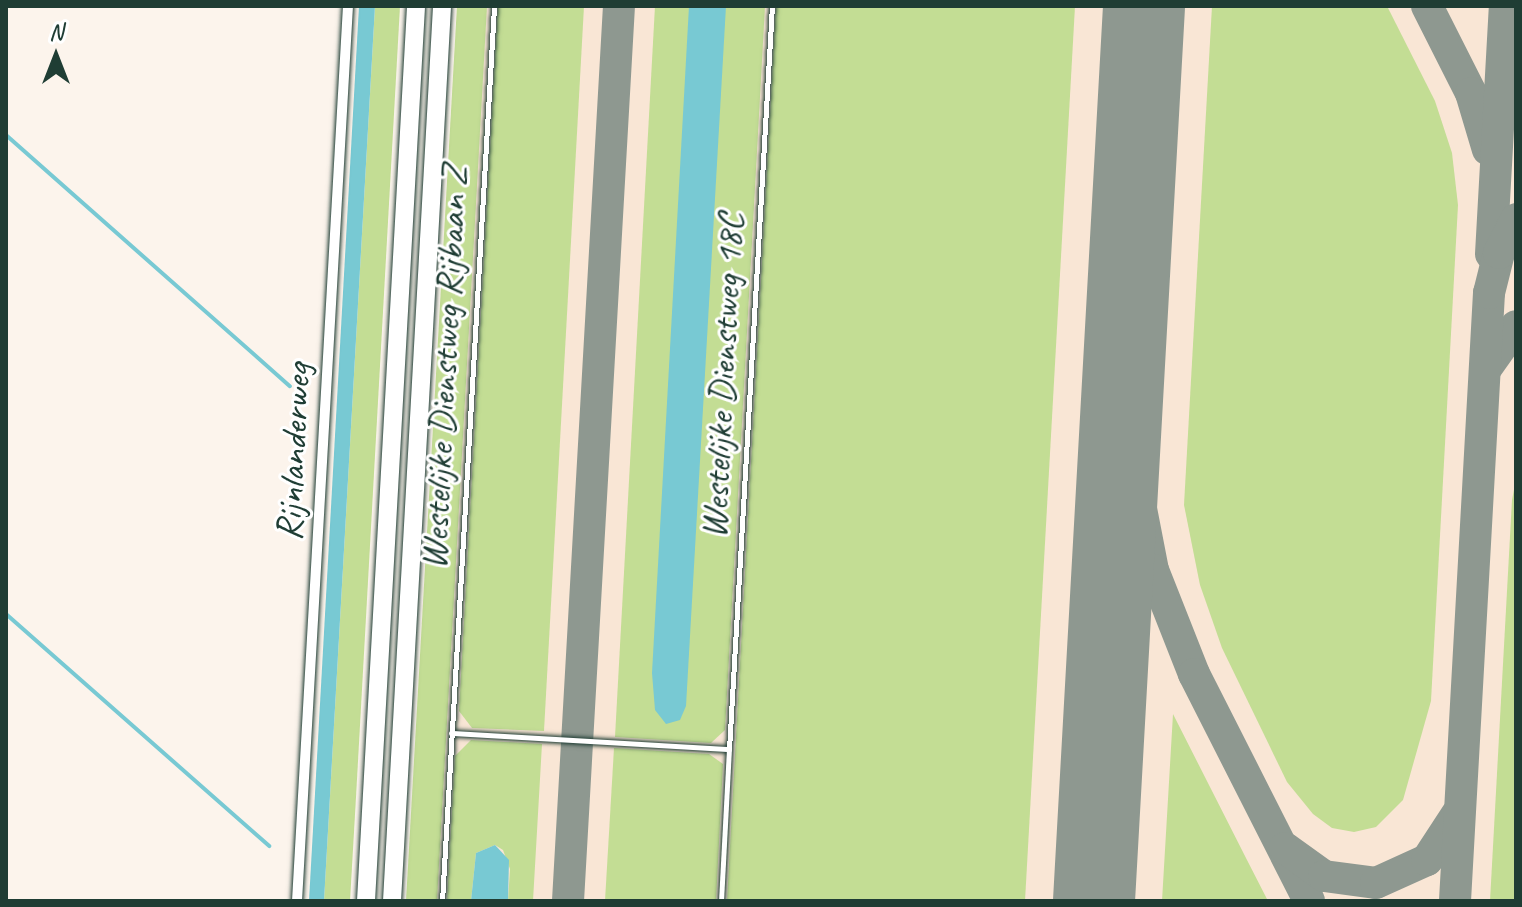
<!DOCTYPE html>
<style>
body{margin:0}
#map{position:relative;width:1522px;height:907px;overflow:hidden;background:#fcf4ec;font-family:Caveat,sans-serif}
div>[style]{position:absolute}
.built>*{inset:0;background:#f9e6d5}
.green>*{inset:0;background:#c3dd94}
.water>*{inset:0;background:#78c9d3}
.stream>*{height:4px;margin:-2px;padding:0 2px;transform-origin:2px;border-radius:2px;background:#78c9d3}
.taxiway>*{height:32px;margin:-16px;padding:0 16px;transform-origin:16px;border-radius:16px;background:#8e9890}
.runway>*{height:82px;margin:-41px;padding:0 41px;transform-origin:41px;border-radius:41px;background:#8e9890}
.roads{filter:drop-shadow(0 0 2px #1f3d34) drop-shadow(0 0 2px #1f3d34)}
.service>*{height:5px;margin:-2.5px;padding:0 2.5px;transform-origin:2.5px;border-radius:2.5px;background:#fff}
.minor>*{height:10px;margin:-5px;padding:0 5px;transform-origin:5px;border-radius:5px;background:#fff}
.motorway>*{height:18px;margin:-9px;padding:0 9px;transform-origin:9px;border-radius:9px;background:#fff}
span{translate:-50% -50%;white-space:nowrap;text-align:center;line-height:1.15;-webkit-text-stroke:6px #fff;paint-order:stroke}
.street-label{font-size:38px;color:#1f3d34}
.frame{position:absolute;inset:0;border:8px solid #1f3d34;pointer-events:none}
.north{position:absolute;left:16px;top:16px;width:80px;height:80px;-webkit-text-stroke:6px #fff;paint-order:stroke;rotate:0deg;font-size:22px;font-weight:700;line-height:32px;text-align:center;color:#1f3d34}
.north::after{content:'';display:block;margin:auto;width:28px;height:36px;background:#1f3d34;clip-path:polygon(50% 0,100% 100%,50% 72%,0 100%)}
</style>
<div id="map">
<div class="built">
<div style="clip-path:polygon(484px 6px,1516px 6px,1516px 901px,434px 901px)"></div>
</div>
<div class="green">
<div style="clip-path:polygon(375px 6px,400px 6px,356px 797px,350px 901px,324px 901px)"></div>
<div style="clip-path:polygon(457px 6px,487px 6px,437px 901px,406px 901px)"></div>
<div style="clip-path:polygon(498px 6px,584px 6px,544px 731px,472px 728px,459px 711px)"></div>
<div style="clip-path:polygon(655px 6px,765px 6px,725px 730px,711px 743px,615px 737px)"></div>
<div style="clip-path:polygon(776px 6px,1075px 6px,1025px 901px,727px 901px)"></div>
<div style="clip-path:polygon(1212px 6px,1387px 6px,1435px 101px,1452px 153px,1458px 205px,1431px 701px,1403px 800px,1376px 827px,1354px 832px,1332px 828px,1313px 814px,1287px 782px,1222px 648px,1200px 585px,1184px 505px)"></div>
<div style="clip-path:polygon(1516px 479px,1516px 901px,1490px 901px,1512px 500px)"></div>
<div style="clip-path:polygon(1173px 714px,1247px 860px,1268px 901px,1162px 901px)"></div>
<div style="clip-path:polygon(471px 740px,542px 744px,533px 901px,508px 901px,510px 869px,503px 850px,495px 845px,476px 853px,471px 901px,447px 901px,455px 756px)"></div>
<div style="clip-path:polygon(614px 748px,709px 754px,723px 764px,716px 901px,605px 901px)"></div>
</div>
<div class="water">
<div style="clip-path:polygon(359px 6px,375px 6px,324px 901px,309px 901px)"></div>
<div style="clip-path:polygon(689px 6px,726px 6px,686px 706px,680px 720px,666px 724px,655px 710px,652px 673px)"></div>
<div style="clip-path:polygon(495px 845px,509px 860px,508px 901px,471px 901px,476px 853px)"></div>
</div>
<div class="stream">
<div style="left:6px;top:135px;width:379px;rotate:41.5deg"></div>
<div style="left:6px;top:614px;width:351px;rotate:41.4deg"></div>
</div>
<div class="taxiway">
<div style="left:1427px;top:6px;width:97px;rotate:63.2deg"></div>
<div style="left:1471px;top:93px;width:59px;rotate:73.4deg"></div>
<div style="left:1491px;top:254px;width:248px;rotate:-86.8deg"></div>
<div style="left:1487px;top:367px;width:50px;rotate:-54.7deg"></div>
<div style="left:1123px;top:375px;width:77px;rotate:84.8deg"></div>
<div style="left:1130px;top:452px;width:120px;rotate:79deg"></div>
<div style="left:1153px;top:570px;width:112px;rotate:68.5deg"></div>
<div style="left:1194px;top:674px;width:254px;rotate:63.1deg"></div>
<div style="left:1285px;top:848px;width:48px;rotate:35.7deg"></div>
<div style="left:1324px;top:876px;width:52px;rotate:7.7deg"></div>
<div style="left:1376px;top:883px;width:56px;rotate:-24.3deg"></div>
<div style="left:1427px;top:860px;width:55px;rotate:-56.9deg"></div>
<div style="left:568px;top:901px;width:896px;rotate:-86.74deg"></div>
<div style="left:1455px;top:901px;width:609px;rotate:-86.8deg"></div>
<div style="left:1489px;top:293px;width:41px;rotate:-76deg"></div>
<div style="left:1499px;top:253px;width:38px;rotate:-63deg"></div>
</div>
<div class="runway">
<div style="left:1094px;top:901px;width:896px;rotate:-86.8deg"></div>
</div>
<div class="roads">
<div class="service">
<div style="left:451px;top:733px;width:278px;rotate:3.3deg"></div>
<div style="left:729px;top:749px;width:744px;rotate:-86.69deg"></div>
<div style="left:442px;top:901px;width:897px;rotate:-86.67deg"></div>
<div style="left:721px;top:901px;width:152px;rotate:-87deg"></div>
</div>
<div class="minor">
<div style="left:297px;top:901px;width:896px;rotate:-86.74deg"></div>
</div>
<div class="motorway">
<div style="left:366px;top:901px;width:896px;rotate:-86.8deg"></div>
<div style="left:392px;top:901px;width:896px;rotate:-86.8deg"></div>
</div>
</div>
<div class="street-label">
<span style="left:444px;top:368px;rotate:-87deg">Westelijke Dienstweg Rijbaan Z</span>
<span style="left:722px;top:376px;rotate:-87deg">Westelijke Dienstweg 18C</span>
<span style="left:293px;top:452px;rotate:-87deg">Rijnlanderweg</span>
</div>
<div class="frame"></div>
<div class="north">N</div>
</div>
